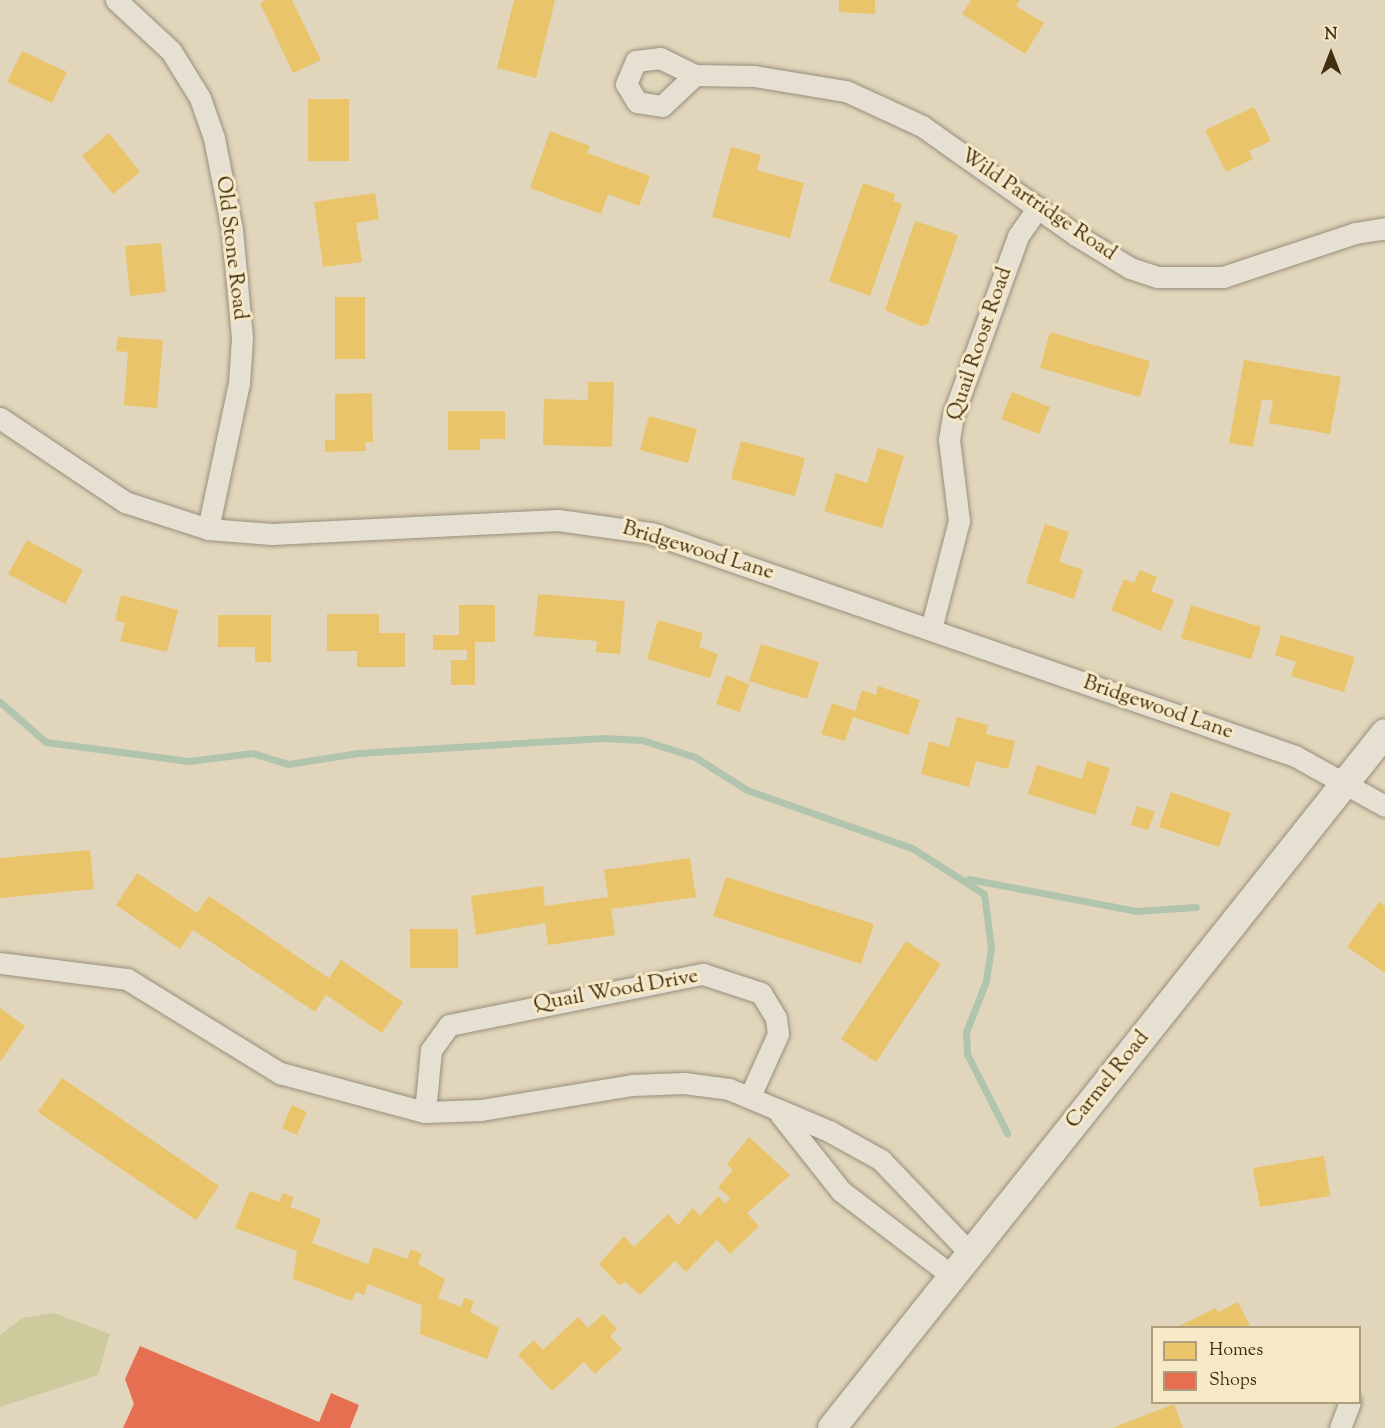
<!DOCTYPE html>
<style>
body{margin:0}
#map{position:relative;width:1385px;height:1428px;overflow:hidden;background:#e1d6bb;font-family:"Sorts Mill Goudy",serif}
div>[style]{position:absolute}
.green>*{inset:0;background:#cdca9e}
.homes>*{inset:0;background:#e9c46a}
.shops>*{inset:0;background:#e76f51}
.stream>*{height:7px;margin:-3.5px;padding:0 3.5px;transform-origin:3.5px;border-radius:3.5px;background:#b0c4ae}
.roads{filter:drop-shadow(0 0 2px #988e7c) drop-shadow(0 0 2px #988e7c)}
.minor>*{height:21px;margin:-10.5px;padding:0 10.5px;transform-origin:10.5px;border-radius:10.5px;background:#e6e0d3}
.secondary>*{height:28px;margin:-14px;padding:0 14px;transform-origin:14px;border-radius:14px;background:#e6e0d3}
span{translate:-50% -50%;white-space:nowrap;text-align:center;line-height:1.15;-webkit-text-stroke:6px #f6e9c8;paint-order:stroke}
.street-label{font-size:21px;color:#432d0f}
.legend{position:absolute;left:1151px;top:1326px;width:210px;height:78px;box-sizing:border-box;background:#f6e9c8;border:2px solid #ae9e7e;margin:0;padding:8px 10px;list-style:none;font-size:18px;color:#432d0f}
.legend li{display:flex;align-items:center;gap:12px;height:30px}
.legend b{width:30px;border:2px solid #ae9e7e}
.north{position:absolute;left:1301px;top:24px;width:60px;height:60px;-webkit-text-stroke:4px #f6e9c8;paint-order:stroke;rotate:0deg;font-size:16px;font-weight:700;line-height:24px;text-align:center;color:#432d0f}
.north::after{content:'';display:block;margin:auto;width:21px;height:27px;background:#432d0f;clip-path:polygon(50% 0,100% 100%,50% 72%,0 100%)}
</style>
<div id="map">
<div class="green">
<div style="clip-path:polygon(54px 1313px,110px 1334px,98px 1375px,0 1407px,0 1335px,22px 1318px)"></div>
</div>
<div class="homes">
<div style="clip-path:polygon(266px 0,292px 0,321px 60px,293px 73px,260px 3px)"></div>
<div style="clip-path:polygon(514px 0,555px 0,536px 78px,497px 68px)"></div>
<div style="clip-path:polygon(839px 0,875px 0,875px 14px,839px 12px)"></div>
<div style="clip-path:polygon(971px 0,1020px 0,1016px 6px,1044px 23px,1025px 54px,962px 14px)"></div>
<div style="clip-path:polygon(22px 51px,67px 72px,52px 103px,7px 82px)"></div>
<div style="clip-path:polygon(308px 99px,349px 99px,349px 161px,308px 161px)"></div>
<div style="clip-path:polygon(1254px 107px,1271px 141px,1249px 151px,1253px 159px,1226px 172px,1205px 130px)"></div>
<div style="clip-path:polygon(550px 131px,590px 146px,587px 153px,650px 176px,639px 206px,608px 194px,601px 214px,530px 188px)"></div>
<div style="clip-path:polygon(109px 133px,140px 172px,113px 194px,82px 156px)"></div>
<div style="clip-path:polygon(731px 147px,761px 155px,757px 170px,804px 183px,790px 238px,712px 217px)"></div>
<div style="clip-path:polygon(863px 183px,895px 194px,893px 201px,902px 204px,870px 296px,829px 281px)"></div>
<div style="clip-path:polygon(375px 193px,379px 219px,356px 223px,362px 262px,323px 267px,314px 202px)"></div>
<div style="clip-path:polygon(915px 221px,958px 235px,928px 324px,921px 326px,885px 310px)"></div>
<div style="clip-path:polygon(161px 243px,166px 292px,130px 296px,125px 246px)"></div>
<div style="clip-path:polygon(335px 297px,365px 297px,365px 359px,335px 359px)"></div>
<div style="clip-path:polygon(1050px 332px,1150px 361px,1140px 397px,1040px 368px)"></div>
<div style="clip-path:polygon(118px 337px,163px 340px,157px 408px,124px 405px,128px 352px,116px 351px)"></div>
<div style="clip-path:polygon(1244px 360px,1341px 377px,1330px 434px,1269px 423px,1273px 401px,1262px 399px,1253px 447px,1229px 443px)"></div>
<div style="clip-path:polygon(588px 382px,614px 382px,612px 447px,543px 445px,544px 399px,588px 400px)"></div>
<div style="clip-path:polygon(1012px 392px,1050px 407px,1039px 434px,1001px 419px)"></div>
<div style="clip-path:polygon(372px 393px,373px 442px,365px 442px,366px 451px,325px 452px,325px 440px,335px 440px,335px 394px)"></div>
<div style="clip-path:polygon(448px 411px,505px 411px,505px 439px,480px 439px,480px 450px,448px 450px)"></div>
<div style="clip-path:polygon(649px 416px,697px 429px,688px 463px,640px 450px)"></div>
<div style="clip-path:polygon(741px 441px,805px 458px,795px 496px,731px 479px)"></div>
<div style="clip-path:polygon(878px 448px,904px 456px,882px 528px,824px 511px,836px 473px,867px 483px)"></div>
<div style="clip-path:polygon(1045px 524px,1069px 532px,1059px 562px,1083px 570px,1074px 599px,1026px 583px)"></div>
<div style="clip-path:polygon(27px 540px,83px 570px,65px 604px,8px 574px)"></div>
<div style="clip-path:polygon(1140px 570px,1157px 577px,1151px 591px,1174px 600px,1161px 631px,1111px 610px,1124px 579px,1134px 583px)"></div>
<div style="clip-path:polygon(538px 594px,625px 601px,620px 654px,596px 652px,597px 641px,534px 636px)"></div>
<div style="clip-path:polygon(121px 595px,178px 610px,167px 652px,120px 641px,125px 623px,115px 620px)"></div>
<div style="clip-path:polygon(459px 605px,495px 605px,495px 642px,475px 642px,475px 685px,451px 685px,451px 660px,467px 660px,467px 650px,433px 650px,433px 635px,459px 635px)"></div>
<div style="clip-path:polygon(1191px 605px,1261px 627px,1251px 659px,1181px 638px)"></div>
<div style="clip-path:polygon(327px 614px,379px 614px,379px 633px,405px 633px,405px 667px,357px 667px,357px 651px,327px 651px)"></div>
<div style="clip-path:polygon(218px 615px,271px 615px,271px 662px,255px 662px,255px 647px,218px 647px)"></div>
<div style="clip-path:polygon(658px 620px,703px 633px,699px 647px,718px 654px,710px 678px,647px 659px)"></div>
<div style="clip-path:polygon(1281px 635px,1355px 657px,1344px 692px,1291px 676px,1296px 662px,1275px 655px)"></div>
<div style="clip-path:polygon(761px 644px,819px 662px,807px 699px,749px 681px)"></div>
<div style="clip-path:polygon(726px 675px,749px 684px,740px 712px,716px 704px)"></div>
<div style="clip-path:polygon(878px 686px,920px 700px,908px 735px,853px 717px,845px 741px,821px 734px,832px 703px,855px 711px,862px 690px,876px 695px)"></div>
<div style="clip-path:polygon(957px 717px,988px 725px,986px 734px,1015px 741px,1008px 769px,976px 761px,969px 787px,921px 774px,929px 741px,949px 747px)"></div>
<div style="clip-path:polygon(1087px 761px,1110px 768px,1095px 815px,1028px 794px,1037px 765px,1082px 779px)"></div>
<div style="clip-path:polygon(1171px 792px,1231px 813px,1219px 847px,1159px 827px)"></div>
<div style="clip-path:polygon(1137px 806px,1155px 812px,1148px 830px,1131px 825px)"></div>
<div style="clip-path:polygon(90px 850px,94px 889px,0 898px,0 858px)"></div>
<div style="clip-path:polygon(690px 858px,696px 897px,611px 909px,615px 935px,548px 945px,545px 923px,476px 935px,471px 896px,543px 886px,545px 906px,608px 897px,604px 870px)"></div>
<div style="clip-path:polygon(137px 873px,197px 913px,209px 896px,329px 978px,341px 960px,403px 1002px,382px 1033px,326px 995px,315px 1012px,193px 930px,180px 949px,116px 905px)"></div>
<div style="clip-path:polygon(726px 877px,874px 924px,861px 964px,713px 916px)"></div>
<div style="clip-path:polygon(1379px 902px,1385px 906px,1385px 973px,1347px 947px)"></div>
<div style="clip-path:polygon(410px 929px,458px 929px,458px 968px,410px 968px)"></div>
<div style="clip-path:polygon(906px 941px,941px 964px,876px 1062px,841px 1039px)"></div>
<div style="clip-path:polygon(0 1008px,25px 1026px,0 1062px)"></div>
<div style="clip-path:polygon(62px 1078px,219px 1186px,196px 1220px,38px 1112px)"></div>
<div style="clip-path:polygon(292px 1105px,307px 1112px,297px 1135px,282px 1128px)"></div>
<div style="clip-path:polygon(749px 1137px,790px 1175px,747px 1213px,759px 1226px,730px 1254px,717px 1240px,686px 1272px,675px 1261px,640px 1295px,625px 1282px,619px 1285px,599px 1264px,624px 1236px,634px 1247px,668px 1214px,678px 1225px,693px 1208px,700px 1216px,718px 1196px,725px 1204px,730px 1198px,718px 1187px,733px 1170px,727px 1164px)"></div>
<div style="clip-path:polygon(1324px 1156px,1330px 1196px,1260px 1207px,1253px 1168px)"></div>
<div style="clip-path:polygon(250px 1191px,279px 1202px,283px 1193px,294px 1197px,290px 1207px,321px 1219px,312px 1243px,368px 1264px,374px 1247px,407px 1259px,411px 1249px,422px 1254px,418px 1264px,445px 1279px,438px 1298px,461px 1307px,464px 1298px,474px 1301px,470px 1312px,499px 1328px,487px 1359px,420px 1334px,422px 1305px,368px 1284px,364px 1295px,356px 1292px,352px 1301px,293px 1279px,297px 1251px,235px 1228px)"></div>
<div style="clip-path:polygon(1238px 1302px,1251px 1328px,1175px 1328px,1216px 1308px,1218px 1312px)"></div>
<div style="clip-path:polygon(603px 1314px,617px 1329px,610px 1336px,622px 1349px,595px 1374px,584px 1362px,552px 1391px,518px 1355px,534px 1340px,543px 1350px,578px 1317px,588px 1328px)"></div>
<div style="clip-path:polygon(1174px 1404px,1183px 1428px,1112px 1428px)"></div>
</div>
<div class="shops">
<div style="clip-path:polygon(140px 1346px,319px 1422px,331px 1393px,359px 1405px,350px 1428px,123px 1428px,134px 1404px,125px 1379px)"></div>
</div>
<div class="stream">
<div style="left:0;top:702px;width:61px;rotate:41deg"></div>
<div style="left:46px;top:742px;width:144px;rotate:7.6deg"></div>
<div style="left:189px;top:761px;width:64px;rotate:-7.2deg"></div>
<div style="left:252px;top:753px;width:38px;rotate:17deg"></div>
<div style="left:288px;top:764px;width:71px;rotate:-8.9deg"></div>
<div style="left:358px;top:753px;width:246px;rotate:-3.5deg"></div>
<div style="left:604px;top:738px;width:38px;rotate:3deg"></div>
<div style="left:642px;top:740px;width:56px;rotate:17.8deg"></div>
<div style="left:695px;top:757px;width:62px;rotate:32.4deg"></div>
<div style="left:747px;top:790px;width:175px;rotate:19.4deg"></div>
<div style="left:912px;top:848px;width:85px;rotate:32.6deg"></div>
<div style="left:984px;top:894px;width:54px;rotate:82.6deg"></div>
<div style="left:991px;top:948px;width:33px;rotate:99deg"></div>
<div style="left:986px;top:981px;width:55px;rotate:111.4deg"></div>
<div style="left:966px;top:1032px;width:22px;rotate:87deg"></div>
<div style="left:967px;top:1054px;width:89px;rotate:63.1deg"></div>
<div style="left:969px;top:879px;width:170px;rotate:10.8deg"></div>
<div style="left:1136px;top:911px;width:60px;rotate:-3.8deg"></div>
</div>
<div class="roads">
<div class="minor">
<div style="left:116px;top:0;width:75px;rotate:42.8deg"></div>
<div style="left:171px;top:51px;width:55px;rotate:58.3deg"></div>
<div style="left:200px;top:98px;width:42px;rotate:70.7deg"></div>
<div style="left:214px;top:138px;width:94px;rotate:78.9deg"></div>
<div style="left:232px;top:230px;width:108px;rotate:84.7deg"></div>
<div style="left:242px;top:338px;width:45px;rotate:93.8deg"></div>
<div style="left:239px;top:383px;width:149px;rotate:102deg"></div>
<div style="left:695px;top:75px;width:45px;rotate:136.8deg"></div>
<div style="left:662px;top:106px;width:25px;rotate:-171deg"></div>
<div style="left:637px;top:102px;width:21px;rotate:-121deg"></div>
<div style="left:626px;top:84px;width:25px;rotate:-67deg"></div>
<div style="left:636px;top:61px;width:24px;rotate:-7deg"></div>
<div style="left:660px;top:58px;width:39px;rotate:26deg"></div>
<div style="left:695px;top:75px;width:59px;rotate:1deg"></div>
<div style="left:754px;top:76px;width:93px;rotate:9.3deg"></div>
<div style="left:846px;top:91px;width:84px;rotate:24.7deg"></div>
<div style="left:922px;top:126px;width:189px;rotate:35.3deg"></div>
<div style="left:1076px;top:235px;width:63px;rotate:31.4deg"></div>
<div style="left:1130px;top:268px;width:28px;rotate:18deg"></div>
<div style="left:1157px;top:277px;width:66px"></div>
<div style="left:1223px;top:277px;width:139px;rotate:-18.4deg"></div>
<div style="left:1355px;top:233px;width:30px;rotate:-9deg"></div>
<div style="left:0;top:418px;width:151px;rotate:33.9deg"></div>
<div style="left:125px;top:502px;width:87px;rotate:18deg"></div>
<div style="left:208px;top:529px;width:64px;rotate:4.5deg"></div>
<div style="left:272px;top:534px;width:286px;rotate:-2.8deg"></div>
<div style="left:558px;top:520px;width:94px;rotate:8deg"></div>
<div style="left:651px;top:533px;width:682px;rotate:19.1deg"></div>
<div style="left:1295px;top:756px;width:103px;rotate:29.1deg"></div>
<div style="left:931px;top:629px;width:112px;rotate:-75.5deg"></div>
<div style="left:959px;top:521px;width:82px;rotate:-97deg"></div>
<div style="left:949px;top:440px;width:25px;rotate:-81deg"></div>
<div style="left:953px;top:415px;width:190px;rotate:-70deg"></div>
<div style="left:1018px;top:236px;width:35px;rotate:-55deg"></div>
<div style="left:0;top:963px;width:128px;rotate:7.2deg"></div>
<div style="left:127px;top:979px;width:180px;rotate:31.6deg"></div>
<div style="left:280px;top:1073px;width:150px;rotate:15.1deg"></div>
<div style="left:425px;top:1112px;width:56px;rotate:-2deg"></div>
<div style="left:481px;top:1110px;width:153px;rotate:-9.4deg"></div>
<div style="left:632px;top:1085px;width:52px;rotate:-2.2deg"></div>
<div style="left:684px;top:1083px;width:45px;rotate:7.6deg"></div>
<div style="left:729px;top:1089px;width:108px;rotate:22.8deg"></div>
<div style="left:829px;top:1131px;width:60px;rotate:29.1deg"></div>
<div style="left:881px;top:1160px;width:129px;rotate:46.3deg"></div>
<div style="left:425px;top:1112px;width:62px;rotate:-84.5deg"></div>
<div style="left:431px;top:1050px;width:31px;rotate:-54deg"></div>
<div style="left:449px;top:1025px;width:259px;rotate:-11.4deg"></div>
<div style="left:703px;top:974px;width:61px;rotate:18.1deg"></div>
<div style="left:761px;top:993px;width:29px;rotate:59deg"></div>
<div style="left:776px;top:1018px;width:16px;rotate:83deg"></div>
<div style="left:778px;top:1034px;width:68px;rotate:114.3deg"></div>
<div style="left:780px;top:1114px;width:98px;rotate:51.6deg"></div>
<div style="left:841px;top:1191px;width:140px;rotate:37.4deg"></div>
<div style="left:1340px;top:1428px;width:28px;rotate:-69deg"></div>
</div>
<div class="secondary">
<div style="left:832px;top:1428px;width:888px;rotate:-51.49deg"></div>
</div>
</div>
<div class="street-label">
<span style="left:1038px;top:205px;rotate:34deg">Wild Partridge Road</span>
<span style="left:231px;top:248px;rotate:83deg">Old Stone Road</span>
<span style="left:980px;top:344px;rotate:-71deg">Quail Roost Road</span>
<span style="left:698px;top:551px;rotate:17deg">Bridgewood Lane</span>
<span style="left:1158px;top:708px;rotate:19deg">Bridgewood Lane</span>
<span style="left:616px;top:991px;rotate:-10deg">Quail Wood Drive</span>
<span style="left:1108px;top:1080px;rotate:-51deg">Carmel Road</span>
</div>
<ul class="legend">
<li><b style="height:16px;background:#e9c46a"></b>Homes</li>
<li><b style="height:16px;background:#e76f51"></b>Shops</li>
</ul>
<div class="north">N</div>
</div>
